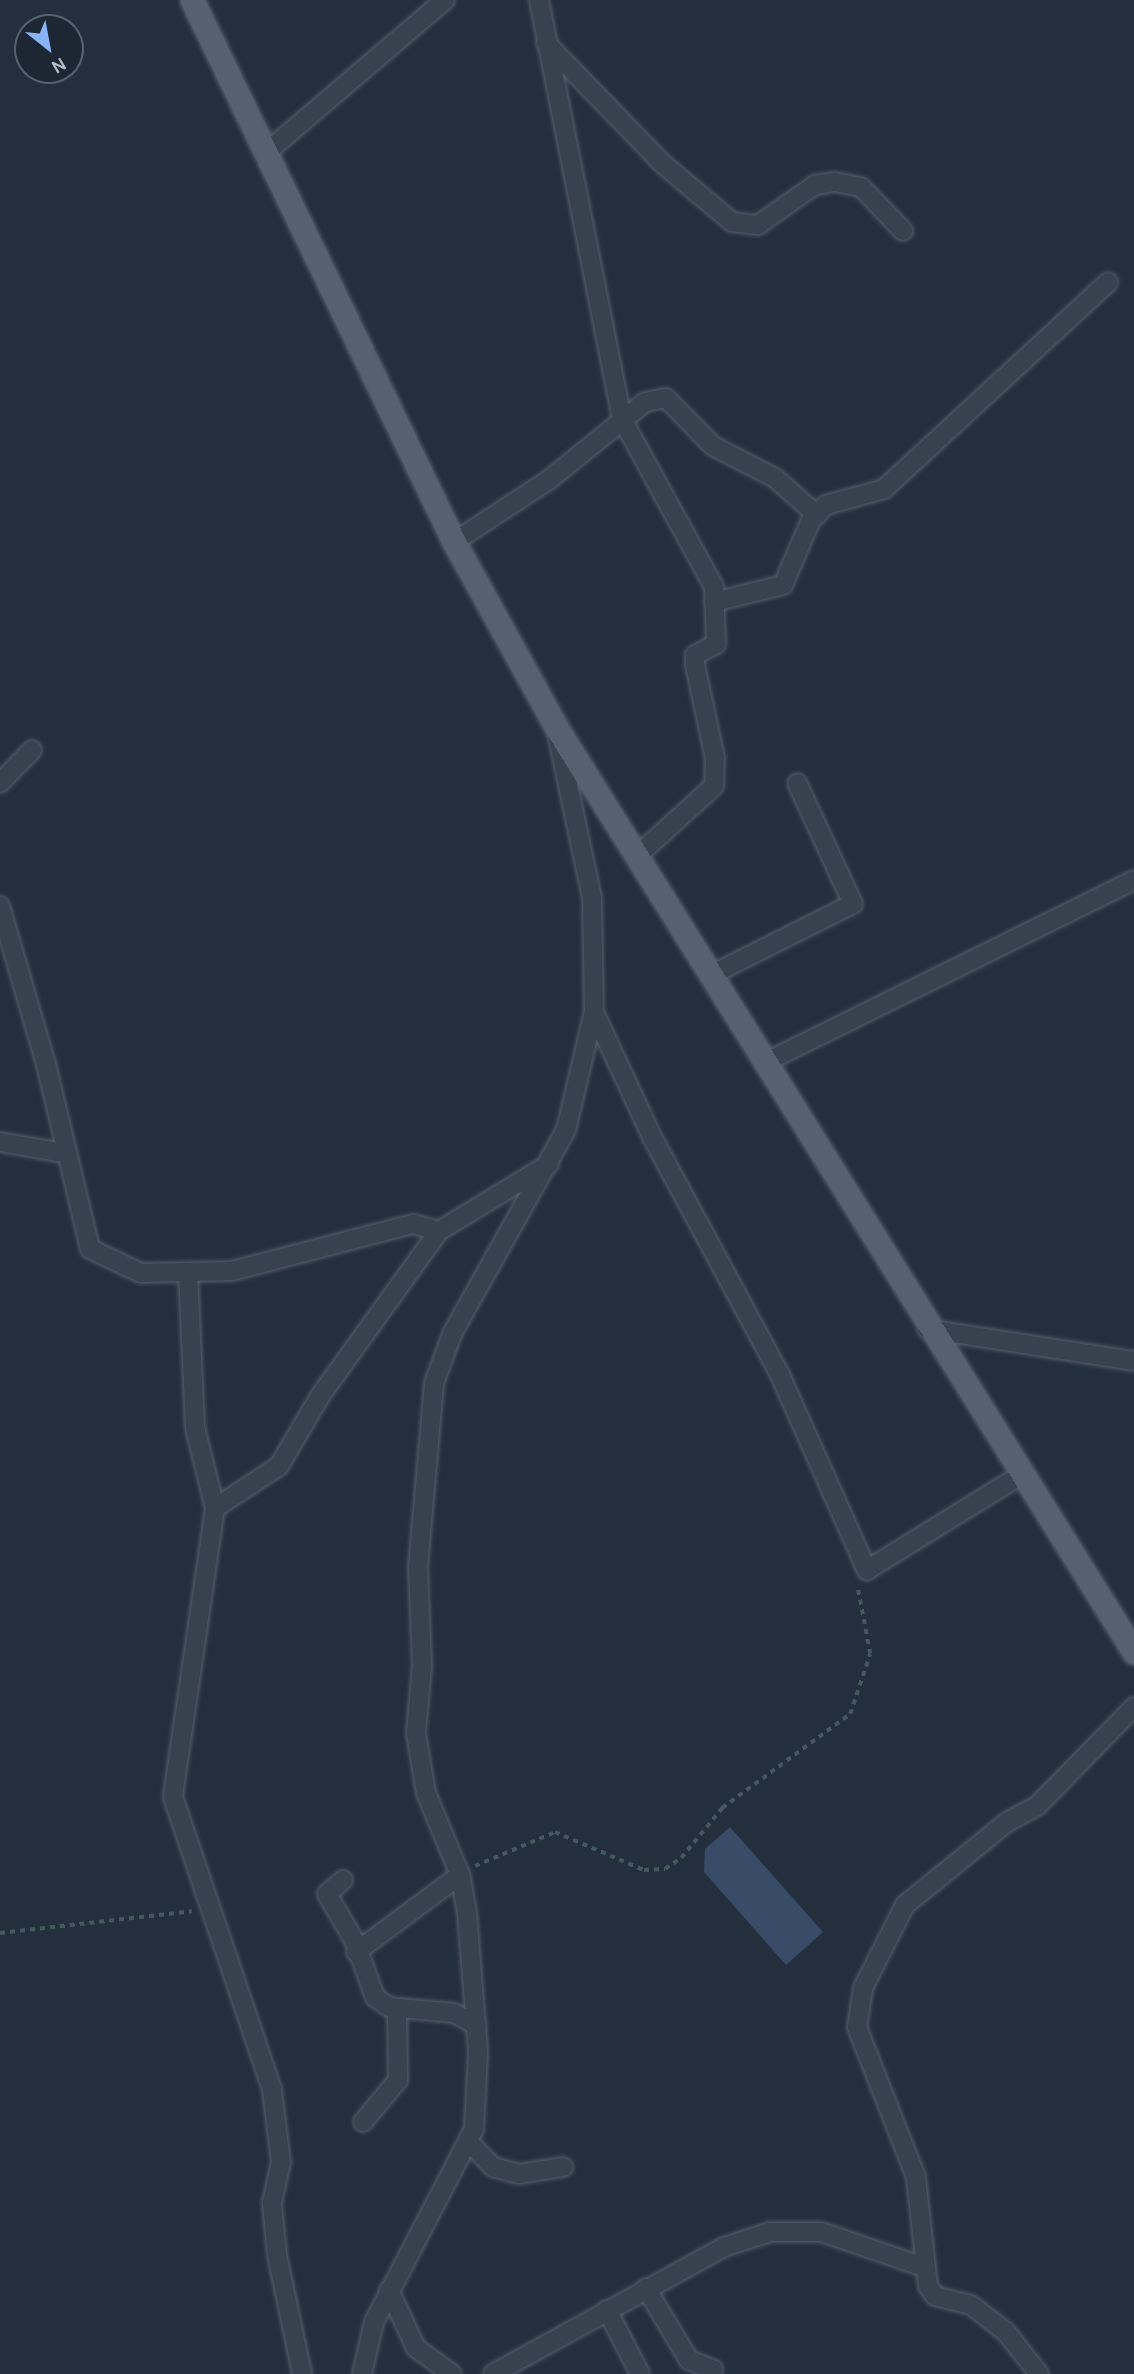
<!DOCTYPE html>
<style>
body{margin:0}
#map{position:relative;width:1134px;height:2374px;overflow:hidden;background:#242f3e;font-family:Karla,sans-serif}
div>[style]{position:absolute}
.water>*{inset:0;background:#394c67}
.path>*{height:3.5px;margin-top:-1.75px;transform-origin:0;background:repeating-linear-gradient(90deg,#44595c 0 5px,transparent 0 10px)}
.roads{filter:drop-shadow(0 0 2px #565f6c) drop-shadow(0 0 2px #565f6c)}
.minor>*{height:18px;margin:-9px;padding:0 9px;transform-origin:9px;border-radius:9px;background:#38414e}
.major>*{height:23px;margin:-11.5px;padding:0 11.5px;transform-origin:11.5px;border-radius:11.5px;background:#56606e}
span{translate:-50% -50%;white-space:nowrap;text-align:center;line-height:1.15;-webkit-text-stroke:5px #1d2633;paint-order:stroke}
.north{position:absolute;left:14px;top:14px;width:70px;height:70px;box-sizing:border-box;background:#1d2633;border:2px solid #59626f;border-radius:50%;rotate:149deg;font-size:19px;font-weight:700;line-height:28px;text-align:center;color:#b4bcc9}
.north::after{content:'';display:block;margin:auto;width:24px;height:32px;background:#8ab4f8;clip-path:polygon(50% 0,100% 100%,50% 72%,0 100%)}
</style>
<div id="map">
<div class="water">
<div style="clip-path:polygon(730px 1827px,823px 1932px,786px 1965px,704px 1872px,705px 1849px)"></div>
</div>
<div class="path">
<div style="left:475px;top:1866px;width:87px;rotate:-23deg"></div>
<div style="left:555px;top:1832px;width:97px;rotate:23.1deg"></div>
<div style="left:644px;top:1870px;width:21px;rotate:-3deg"></div>
<div style="left:665px;top:1869px;width:19px;rotate:-35deg"></div>
<div style="left:681px;top:1858px;width:65px;rotate:-50.6deg"></div>
<div style="left:722px;top:1808px;width:159px;rotate:-36.3deg"></div>
<div style="left:850px;top:1714px;width:63px;rotate:-71.6deg"></div>
<div style="left:870px;top:1654px;width:70px;rotate:-100.7deg"></div>
<div style="left:0;top:1933px;width:193px;rotate:-6.5deg"></div>
</div>
<div class="roads">
<div class="minor">
<div style="left:539px;top:0;width:427px;rotate:78.8deg"></div>
<div style="left:622px;top:419px;width:192px;rotate:61.3deg"></div>
<div style="left:714px;top:587px;width:57px;rotate:88deg"></div>
<div style="left:716px;top:644px;width:24px;rotate:152deg"></div>
<div style="left:695px;top:655px;width:10px;rotate:90deg"></div>
<div style="left:695px;top:665px;width:95px;rotate:77.9deg"></div>
<div style="left:715px;top:758px;width:28px;rotate:92deg"></div>
<div style="left:714px;top:786px;width:107px;rotate:137.7deg"></div>
<div style="left:546px;top:43px;width:168px;rotate:46deg"></div>
<div style="left:663px;top:164px;width:90px;rotate:40deg"></div>
<div style="left:732px;top:222px;width:26px;rotate:7deg"></div>
<div style="left:758px;top:225px;width:70px;rotate:-35.1deg"></div>
<div style="left:815px;top:185px;width:20px;rotate:-9deg"></div>
<div style="left:835px;top:182px;width:26px;rotate:11deg"></div>
<div style="left:861px;top:187px;width:61px;rotate:46.3deg"></div>
<div style="left:268px;top:151px;width:233px;rotate:-40.5deg"></div>
<div style="left:454px;top:542px;width:115px;rotate:-33.3deg"></div>
<div style="left:550px;top:479px;width:122px;rotate:-39deg"></div>
<div style="left:645px;top:402px;width:21px;rotate:-11deg"></div>
<div style="left:666px;top:398px;width:67px;rotate:45.6deg"></div>
<div style="left:713px;top:446px;width:70px;rotate:27.3deg"></div>
<div style="left:775px;top:478px;width:56px;rotate:41.4deg"></div>
<div style="left:714px;top:602px;width:71px;rotate:-13.8deg"></div>
<div style="left:783px;top:585px;width:71px;rotate:-66.7deg"></div>
<div style="left:811px;top:520px;width:21px;rotate:-45deg"></div>
<div style="left:826px;top:505px;width:60px;rotate:-15.4deg"></div>
<div style="left:884px;top:489px;width:305px;rotate:-42.7deg"></div>
<div style="left:0;top:783px;width:46px;rotate:-45.9deg"></div>
<div style="left:0;top:906px;width:165px;rotate:73.8deg"></div>
<div style="left:46px;top:1064px;width:190px;rotate:76.6deg"></div>
<div style="left:90px;top:1249px;width:56px;rotate:25.2deg"></div>
<div style="left:141px;top:1273px;width:91px;rotate:-1.3deg"></div>
<div style="left:232px;top:1271px;width:187px;rotate:-14.6deg"></div>
<div style="left:413px;top:1224px;width:27px;rotate:15deg"></div>
<div style="left:709px;top:976px;width:161px;rotate:-26.6deg"></div>
<div style="left:853px;top:904px;width:133px;rotate:-114.8deg"></div>
<div style="left:594px;top:1012px;width:138px;rotate:65.1deg"></div>
<div style="left:652px;top:1137px;width:270px;rotate:61.7deg"></div>
<div style="left:780px;top:1375px;width:214px;rotate:66deg"></div>
<div style="left:867px;top:1570px;width:179px;rotate:-31.7deg"></div>
<div style="left:764px;top:1063px;width:413px;rotate:-26.3deg"></div>
<div style="left:0;top:1142px;width:65px;rotate:9.8deg"></div>
<div style="left:188px;top:1272px;width:156px;rotate:87.4deg"></div>
<div style="left:195px;top:1428px;width:82px;rotate:76deg"></div>
<div style="left:215px;top:1508px;width:292px;rotate:98.3deg"></div>
<div style="left:173px;top:1797px;width:309px;rotate:71.3deg"></div>
<div style="left:272px;top:2090px;width:73px;rotate:82.9deg"></div>
<div style="left:281px;top:2162px;width:42px;rotate:102.4deg"></div>
<div style="left:272px;top:2203px;width:52px;rotate:84.5deg"></div>
<div style="left:277px;top:2255px;width:122px;rotate:78.1deg"></div>
<div style="left:927px;top:1329px;width:209px;rotate:8.8deg"></div>
<div style="left:215px;top:1508px;width:77px;rotate:-33.3deg"></div>
<div style="left:279px;top:1466px;width:81px;rotate:-59.6deg"></div>
<div style="left:320px;top:1396px;width:203px;rotate:-54.2deg"></div>
<div style="left:439px;top:1231px;width:129px;rotate:-31.3deg"></div>
<div style="left:343px;top:1880px;width:21px;rotate:139deg"></div>
<div style="left:327px;top:1894px;width:56px;rotate:59.7deg"></div>
<div style="left:355px;top:1942px;width:59px;rotate:70deg"></div>
<div style="left:375px;top:1997px;width:17px;rotate:36deg"></div>
<div style="left:389px;top:2007px;width:65px;rotate:5.3deg"></div>
<div style="left:454px;top:2013px;width:26px;rotate:29deg"></div>
<div style="left:356px;top:1952px;width:129px;rotate:-36.5deg"></div>
<div style="left:363px;top:2122px;width:55px;rotate:-50.2deg"></div>
<div style="left:398px;top:2080px;width:72px;rotate:-90.8deg"></div>
<div style="left:469px;top:2142px;width:35px;rotate:46deg"></div>
<div style="left:493px;top:2167px;width:27px;rotate:15deg"></div>
<div style="left:519px;top:2174px;width:45px;rotate:-9deg"></div>
<div style="left:646px;top:2288px;width:84px;rotate:59.2deg"></div>
<div style="left:689px;top:2360px;width:26px;rotate:21deg"></div>
<div style="left:389px;top:2290px;width:64px;rotate:65deg"></div>
<div style="left:416px;top:2348px;width:44px;rotate:35.8deg"></div>
<div style="left:607px;top:2310px;width:72px;rotate:62.7deg"></div>
<div style="left:362px;top:2374px;width:53px;rotate:-77deg"></div>
<div style="left:374px;top:2322px;width:217px;rotate:-62.6deg"></div>
<div style="left:474px;top:2129px;width:77px;rotate:-87deg"></div>
<div style="left:478px;top:2052px;width:139px;rotate:-94.5deg"></div>
<div style="left:467px;top:1913px;width:39px;rotate:-100deg"></div>
<div style="left:460px;top:1875px;width:89px;rotate:-112.5deg"></div>
<div style="left:426px;top:1793px;width:61px;rotate:-99.5deg"></div>
<div style="left:416px;top:1733px;width:67px;rotate:-84.9deg"></div>
<div style="left:422px;top:1666px;width:99px;rotate:-92.3deg"></div>
<div style="left:418px;top:1567px;width:185px;rotate:-85deg"></div>
<div style="left:434px;top:1383px;width:54px;rotate:-69.6deg"></div>
<div style="left:453px;top:1332px;width:231px;rotate:-60.8deg"></div>
<div style="left:566px;top:1130px;width:121px;rotate:-76.7deg"></div>
<div style="left:594px;top:1012px;width:114px;rotate:-91deg"></div>
<div style="left:592px;top:898px;width:164px;rotate:-102deg"></div>
<div style="left:493px;top:2374px;width:264px;rotate:-28.8deg"></div>
<div style="left:724px;top:2247px;width:48px;rotate:-18.1deg"></div>
<div style="left:770px;top:2232px;width:51px"></div>
<div style="left:821px;top:2232px;width:109px;rotate:18.8deg"></div>
<div style="left:1039px;top:2374px;width:53px;rotate:-128.2deg"></div>
<div style="left:1006px;top:2332px;width:44px;rotate:-142.4deg"></div>
<div style="left:971px;top:2305px;width:37px;rotate:-166deg"></div>
<div style="left:935px;top:2296px;width:12px;rotate:-125deg"></div>
<div style="left:928px;top:2286px;width:110px;rotate:-96.3deg"></div>
<div style="left:916px;top:2177px;width:161px;rotate:-111.5deg"></div>
<div style="left:857px;top:2027px;width:39px;rotate:-81deg"></div>
<div style="left:863px;top:1988px;width:93px;rotate:-63.2deg"></div>
<div style="left:905px;top:1905px;width:132px;rotate:-39.1deg"></div>
<div style="left:1007px;top:1822px;width:34px;rotate:-28deg"></div>
<div style="left:1037px;top:1806px;width:139px;rotate:-45.6deg"></div>
</div>
<div class="major">
<div style="left:192px;top:0;width:602px;rotate:64.2deg"></div>
<div style="left:454px;top:542px;width:211px;rotate:61.1deg"></div>
<div style="left:556px;top:727px;width:1091px;rotate:58deg"></div>
</div>
</div>
<div class="north">N</div>
</div>
